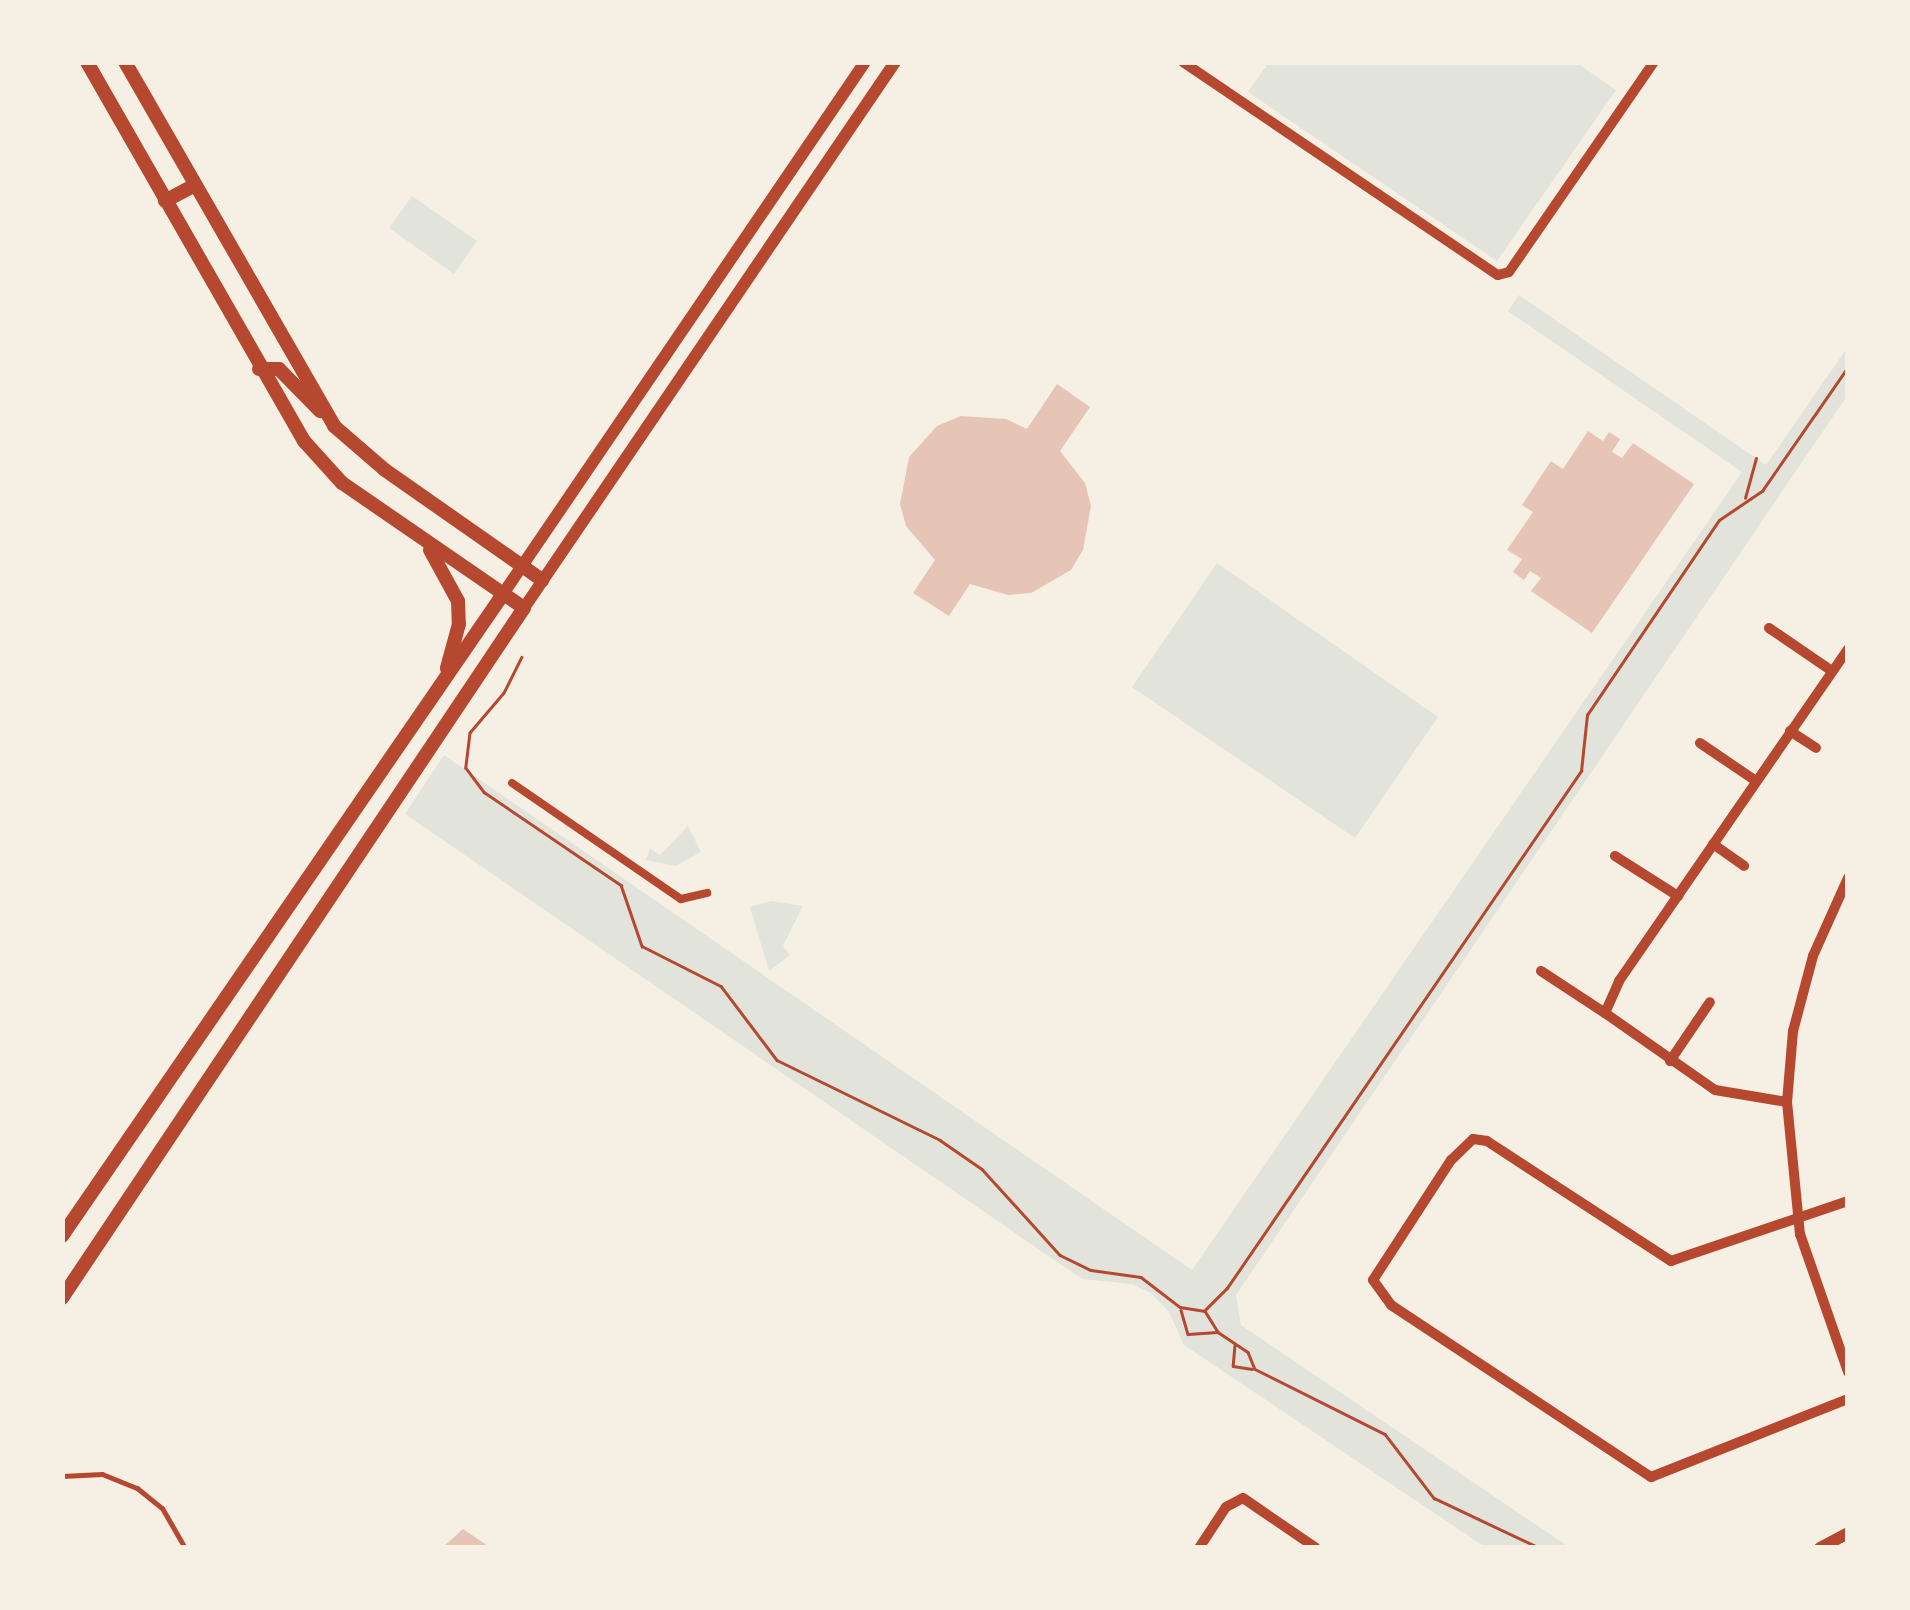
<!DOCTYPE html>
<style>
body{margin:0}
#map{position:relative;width:1910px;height:1610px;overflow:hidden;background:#f6efe4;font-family:"DM Sans",sans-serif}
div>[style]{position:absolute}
.green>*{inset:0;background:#e2e4dc}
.building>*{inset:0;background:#e6c5b7}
.path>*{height:2.5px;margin:-1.25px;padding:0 1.25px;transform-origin:1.25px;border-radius:1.25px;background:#b5482f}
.service>*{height:5px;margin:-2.5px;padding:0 2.5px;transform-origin:2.5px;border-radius:2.5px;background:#b5482f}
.pedestrian>*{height:8px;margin:-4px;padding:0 4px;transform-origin:4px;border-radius:4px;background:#b5482f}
.minor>*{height:10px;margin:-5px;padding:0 5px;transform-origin:5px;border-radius:5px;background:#b5482f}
.tertiary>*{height:12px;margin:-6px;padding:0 6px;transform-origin:6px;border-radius:6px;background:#b5482f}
.secondary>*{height:14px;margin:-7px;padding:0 7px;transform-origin:7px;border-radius:7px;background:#b5482f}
span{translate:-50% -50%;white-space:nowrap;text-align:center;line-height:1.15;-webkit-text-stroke:10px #f6efe4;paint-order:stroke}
.frame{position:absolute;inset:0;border:65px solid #f6efe4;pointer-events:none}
</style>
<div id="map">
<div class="green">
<div style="clip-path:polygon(1269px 62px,1577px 63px,1616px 90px,1497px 261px,1248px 92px)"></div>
<div style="clip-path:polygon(412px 196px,477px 241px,454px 274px,389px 228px)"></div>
<div style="clip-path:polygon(1519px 295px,1766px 465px,1847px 348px,1847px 396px,1236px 1295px,1241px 1325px,1569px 1547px,1485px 1547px,1184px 1345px,1169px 1312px,1151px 1293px,1132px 1284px,1082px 1279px,405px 814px,444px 755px,1192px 1270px,1742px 472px,1508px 311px)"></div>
<div style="clip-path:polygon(1217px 563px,1438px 717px,1355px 838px,1132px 687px)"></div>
<div style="clip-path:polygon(688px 826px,701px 852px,676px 866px,646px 860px,650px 849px,660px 855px)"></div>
<div style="clip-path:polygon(771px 901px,803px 906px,783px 946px,790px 955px,769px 971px,750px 907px)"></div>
</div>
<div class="building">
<div style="clip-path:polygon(1057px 384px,1090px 407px,1060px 451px,1085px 483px,1091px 506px,1083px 550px,1071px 570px,1031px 593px,1008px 595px,970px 584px,949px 616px,913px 593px,935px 560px,906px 526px,900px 504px,909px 457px,937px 426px,961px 416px,1006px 419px,1027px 429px)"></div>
<div style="clip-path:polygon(1588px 431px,1603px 441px,1609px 432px,1620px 439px,1612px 452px,1622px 458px,1633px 443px,1694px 484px,1592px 633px,1531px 591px,1541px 578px,1530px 571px,1524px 580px,1513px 572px,1522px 559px,1507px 550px,1533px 512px,1522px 505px,1551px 461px,1563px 469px)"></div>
<div style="clip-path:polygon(463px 1529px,491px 1548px,442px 1548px)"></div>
</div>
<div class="path">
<div style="left:1745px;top:498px;width:41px;rotate:-74.6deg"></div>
<div style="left:522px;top:657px;width:40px;rotate:116.6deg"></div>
<div style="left:504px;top:693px;width:52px;rotate:130.4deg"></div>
<div style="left:470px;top:733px;width:35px;rotate:97deg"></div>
<div style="left:466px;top:768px;width:30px;rotate:53deg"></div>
<div style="left:484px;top:792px;width:166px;rotate:34.2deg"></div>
<div style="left:621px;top:885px;width:65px;rotate:71deg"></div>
<div style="left:642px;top:946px;width:89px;rotate:26.9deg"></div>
<div style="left:721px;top:986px;width:93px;rotate:52.9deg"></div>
<div style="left:777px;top:1060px;width:182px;rotate:26.1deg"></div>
<div style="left:940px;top:1140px;width:51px;rotate:34.6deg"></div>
<div style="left:982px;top:1169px;width:116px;rotate:47.8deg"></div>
<div style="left:1060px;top:1255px;width:34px;rotate:26deg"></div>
<div style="left:1091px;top:1270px;width:50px;rotate:8deg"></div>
<div style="left:1141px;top:1277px;width:49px;rotate:37.6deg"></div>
<div style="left:1180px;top:1307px;width:25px;rotate:9deg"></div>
<div style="left:1205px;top:1311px;width:25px;rotate:58deg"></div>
<div style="left:1218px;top:1332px;width:36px;rotate:34deg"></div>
<div style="left:1248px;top:1352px;width:18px;rotate:68deg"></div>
<div style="left:1255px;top:1369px;width:145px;rotate:26.6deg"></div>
<div style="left:1385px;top:1434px;width:81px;rotate:52.6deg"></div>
<div style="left:1434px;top:1498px;width:117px;rotate:25.3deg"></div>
<div style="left:1181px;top:1310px;width:25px;rotate:74deg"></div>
<div style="left:1188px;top:1334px;width:29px;rotate:-4deg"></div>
<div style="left:1205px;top:1310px;width:31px;rotate:-45deg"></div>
<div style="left:1227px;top:1288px;width:627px;rotate:-55.6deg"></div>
<div style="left:1581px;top:771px;width:56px;rotate:-83.9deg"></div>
<div style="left:1587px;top:715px;width:235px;rotate:-55.9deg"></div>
<div style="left:1719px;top:520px;width:52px;rotate:-34deg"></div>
<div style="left:1762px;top:491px;width:151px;rotate:-55.3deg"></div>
<div style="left:1235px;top:1345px;width:21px;rotate:95deg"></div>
<div style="left:1233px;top:1366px;width:19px;rotate:9deg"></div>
</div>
<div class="service">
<div style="left:62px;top:1476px;width:40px;rotate:-2.9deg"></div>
<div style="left:102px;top:1474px;width:38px;rotate:22deg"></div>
<div style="left:137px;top:1488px;width:32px;rotate:39deg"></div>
<div style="left:162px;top:1508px;width:46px;rotate:60.1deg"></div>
</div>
<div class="pedestrian">
<div style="left:512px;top:783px;width:205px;rotate:34.5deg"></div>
<div style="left:681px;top:899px;width:27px;rotate:-13deg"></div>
</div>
<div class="minor">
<div style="left:1183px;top:62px;width:380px;rotate:34.1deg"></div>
<div style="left:1498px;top:275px;width:11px;rotate:-15deg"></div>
<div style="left:1509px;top:272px;width:255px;rotate:-55.4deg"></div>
<div style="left:1769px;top:628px;width:76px;rotate:34.3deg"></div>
<div style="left:1790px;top:731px;width:31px;rotate:33deg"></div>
<div style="left:1700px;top:743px;width:68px;rotate:34.2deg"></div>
<div style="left:1713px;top:844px;width:38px;rotate:35deg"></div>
<div style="left:1615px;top:856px;width:75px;rotate:32.4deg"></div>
<div style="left:1848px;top:878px;width:85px;rotate:114.2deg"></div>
<div style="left:1813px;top:956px;width:78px;rotate:104.9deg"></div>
<div style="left:1793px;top:1031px;width:71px;rotate:94.8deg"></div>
<div style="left:1787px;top:1102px;width:133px;rotate:84.4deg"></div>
<div style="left:1800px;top:1234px;width:146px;rotate:70.8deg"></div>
<div style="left:1541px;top:971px;width:77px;rotate:33.3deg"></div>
<div style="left:1670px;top:1061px;width:71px;rotate:-55.9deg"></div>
<div style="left:1787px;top:1102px;width:73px;rotate:-170.5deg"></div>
<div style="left:1715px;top:1090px;width:134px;rotate:-145deg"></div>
<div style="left:1605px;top:1013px;width:35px;rotate:-66deg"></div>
<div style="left:1619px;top:981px;width:403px;rotate:-55.4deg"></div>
<div style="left:1848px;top:1201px;width:187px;rotate:161.3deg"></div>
<div style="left:1671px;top:1261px;width:220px;rotate:-146.9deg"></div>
<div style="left:1487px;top:1141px;width:14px;rotate:-172deg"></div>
<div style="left:1473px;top:1139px;width:30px;rotate:136deg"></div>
<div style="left:1451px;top:1160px;width:143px;rotate:123deg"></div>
<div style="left:1373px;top:1280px;width:31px;rotate:54deg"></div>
<div style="left:1391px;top:1305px;width:312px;rotate:33.5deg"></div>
<div style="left:1651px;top:1477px;width:212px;rotate:-21.6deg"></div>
<div style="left:1199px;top:1548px;width:49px;rotate:-56.6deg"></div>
<div style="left:1226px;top:1507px;width:19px;rotate:-28deg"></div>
<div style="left:1243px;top:1498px;width:88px;rotate:34.4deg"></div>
</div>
<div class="tertiary">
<div style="left:503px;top:594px;width:643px;rotate:-55.77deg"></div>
<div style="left:524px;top:608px;width:660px;rotate:-55.8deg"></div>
<div style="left:1820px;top:1548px;width:32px;rotate:-28deg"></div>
</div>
<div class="secondary">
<div style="left:125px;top:62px;width:420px;rotate:60.1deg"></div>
<div style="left:334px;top:426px;width:67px;rotate:40.8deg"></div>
<div style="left:385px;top:470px;width:192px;rotate:35deg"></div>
<div style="left:165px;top:201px;width:34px;rotate:-28deg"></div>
<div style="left:259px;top:369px;width:20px"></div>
<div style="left:279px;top:369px;width:59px;rotate:45.7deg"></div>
<div style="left:430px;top:550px;width:58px;rotate:61.2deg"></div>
<div style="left:458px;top:601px;width:23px;rotate:88deg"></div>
<div style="left:459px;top:624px;width:46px;rotate:105.3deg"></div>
<div style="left:62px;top:1236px;width:779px;rotate:-55.51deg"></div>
<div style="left:62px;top:1298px;width:830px;rotate:-56.2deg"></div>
<div style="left:524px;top:608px;width:221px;rotate:-145.5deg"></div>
<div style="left:342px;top:483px;width:57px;rotate:-132.1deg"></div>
<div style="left:304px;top:441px;width:437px;rotate:-119.8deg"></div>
</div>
<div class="frame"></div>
</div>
